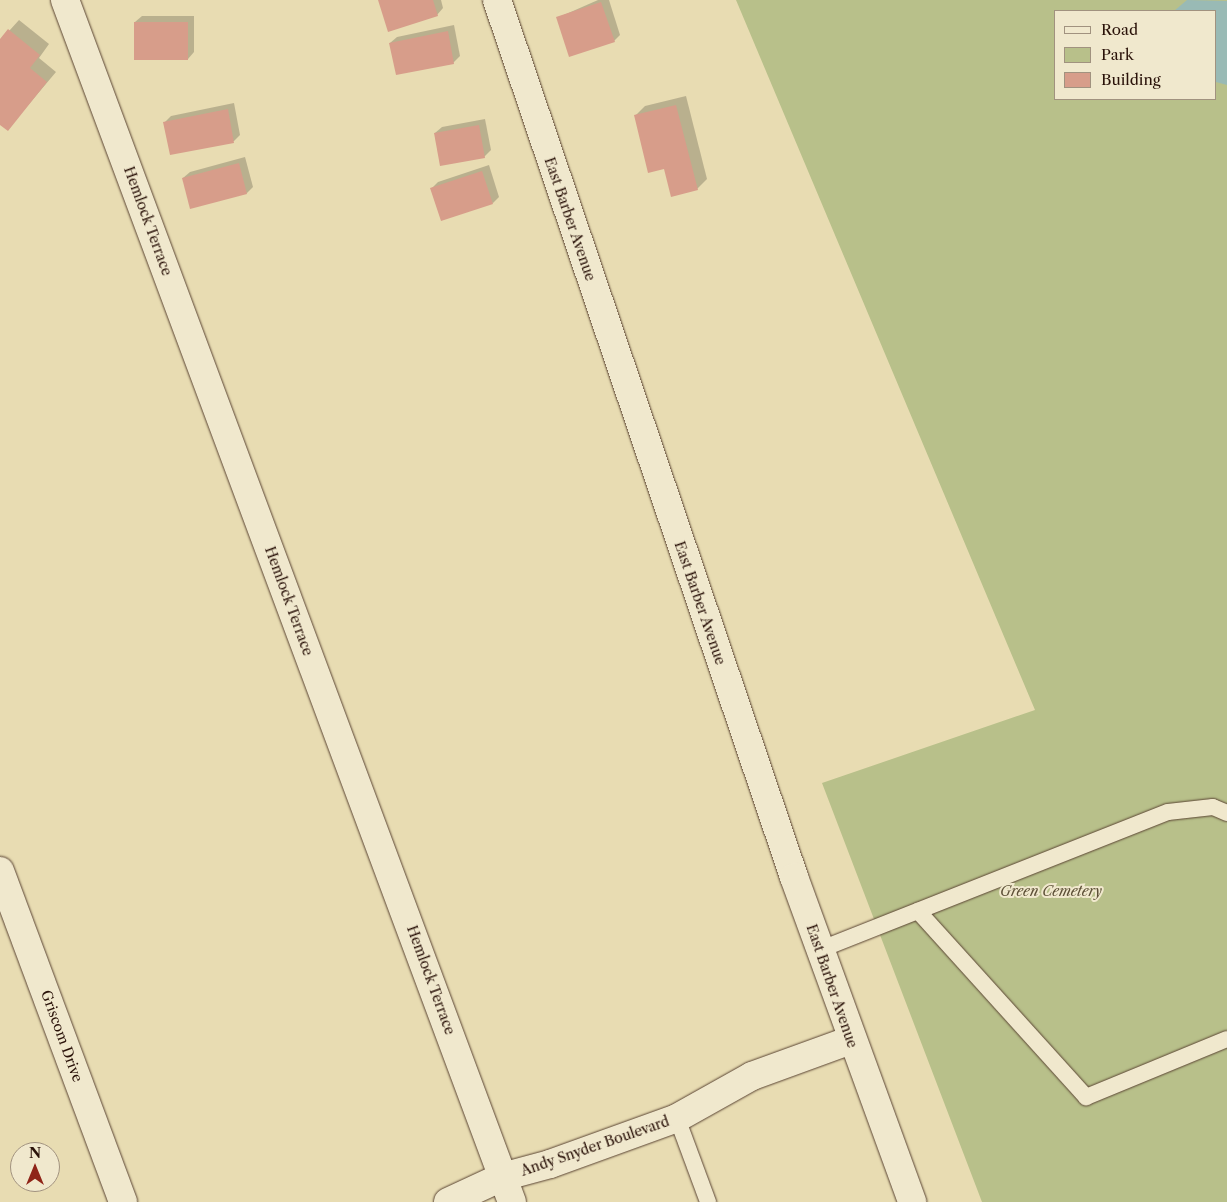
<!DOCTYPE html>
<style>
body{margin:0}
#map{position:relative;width:1227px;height:1202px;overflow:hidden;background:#e8dcb2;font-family:"Libre Caslon Text",serif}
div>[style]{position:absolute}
.green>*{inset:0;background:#b8c08a}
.water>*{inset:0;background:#99bab5}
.shadow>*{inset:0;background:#0003}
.building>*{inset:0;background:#d79d8a}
.roads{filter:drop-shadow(0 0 1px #5a4433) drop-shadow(0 0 1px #5a4433)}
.service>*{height:16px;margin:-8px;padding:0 8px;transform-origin:8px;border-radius:8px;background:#f0e8cd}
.minor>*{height:28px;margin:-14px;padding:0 14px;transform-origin:14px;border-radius:14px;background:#f0e8cd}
.tertiary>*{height:28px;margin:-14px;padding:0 14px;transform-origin:14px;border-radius:14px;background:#f0e8cd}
span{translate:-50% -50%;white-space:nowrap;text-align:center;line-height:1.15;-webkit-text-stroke:4px #f0e8cd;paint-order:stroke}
.street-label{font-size:14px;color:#2a1209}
.park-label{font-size:14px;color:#5c4f36;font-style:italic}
.legend{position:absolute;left:1054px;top:10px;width:162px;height:90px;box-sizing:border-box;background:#f0e8cd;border:1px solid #a1927f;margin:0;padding:6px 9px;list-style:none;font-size:15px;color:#2a1209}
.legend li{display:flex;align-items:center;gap:10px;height:25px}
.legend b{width:25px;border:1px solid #a1927f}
.north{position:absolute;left:10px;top:1142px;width:50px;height:50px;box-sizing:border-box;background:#f0e8cd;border:1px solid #a1927f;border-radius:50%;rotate:0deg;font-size:14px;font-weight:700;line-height:20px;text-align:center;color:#2a1209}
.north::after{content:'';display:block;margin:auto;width:18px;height:22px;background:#8f2418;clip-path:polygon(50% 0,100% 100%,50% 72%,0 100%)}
</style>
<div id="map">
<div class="green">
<div style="clip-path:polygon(evenodd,736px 0,1227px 0,1227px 1202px,982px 1202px,822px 783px,1035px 710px,736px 0,1056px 11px,1216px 11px,1216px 99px,1056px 99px,1056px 11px)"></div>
</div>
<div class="water">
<div style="clip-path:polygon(1187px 0,1227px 1px,1227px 85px,1216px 82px,1216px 11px,1174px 11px)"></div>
</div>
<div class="shadow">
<div style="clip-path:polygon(379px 0,441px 0,443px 8px,437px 15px)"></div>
<div style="clip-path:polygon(598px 0,609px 0,620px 35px,614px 41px,557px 18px)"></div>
<div style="clip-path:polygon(142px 16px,194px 16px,194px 52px,188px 59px,135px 22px)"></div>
<div style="clip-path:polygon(19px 20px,49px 44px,39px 58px,56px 72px,8px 129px,0 123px,0 41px)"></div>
<div style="clip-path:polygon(454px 25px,460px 56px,453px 63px,390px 43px,397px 37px)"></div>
<div style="clip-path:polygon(686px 96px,707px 179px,697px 189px,665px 168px,635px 116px,645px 106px)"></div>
<div style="clip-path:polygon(234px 103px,240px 135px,234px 141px,171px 153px,165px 122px,171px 116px)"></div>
<div style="clip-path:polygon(485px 119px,491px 150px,484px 157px,435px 133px,442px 127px)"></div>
<div style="clip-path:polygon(245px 157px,253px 187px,247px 193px,183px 178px,190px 172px)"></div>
<div style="clip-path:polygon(489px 165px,499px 197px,493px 203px,432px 188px,438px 182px)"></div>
</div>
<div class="building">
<div style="clip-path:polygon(378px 0,433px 0,438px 16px,388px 32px)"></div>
<div style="clip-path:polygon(601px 2px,615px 42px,569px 57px,556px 17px)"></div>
<div style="clip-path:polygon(134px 22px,188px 22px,188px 60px,134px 60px)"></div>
<div style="clip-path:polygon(8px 29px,40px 55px,30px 68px,47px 82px,8px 131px,0 125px,0 39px)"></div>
<div style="clip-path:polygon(448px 31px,454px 64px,396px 75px,389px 43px)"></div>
<div style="clip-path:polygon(676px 105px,698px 190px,671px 197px,664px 169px,648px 173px,634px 115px)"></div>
<div style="clip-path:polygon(228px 109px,234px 143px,170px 155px,163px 122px)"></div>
<div style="clip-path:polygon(479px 125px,485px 158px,440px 166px,434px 133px)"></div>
<div style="clip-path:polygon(239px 163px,247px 194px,190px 209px,182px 178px)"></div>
<div style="clip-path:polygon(482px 171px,493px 204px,441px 221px,430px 188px)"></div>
</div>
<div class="roads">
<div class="service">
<div style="left:918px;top:911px;width:251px;rotate:47.9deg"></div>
<div style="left:1086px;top:1097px;width:152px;rotate:-22.4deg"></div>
<div style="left:819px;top:950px;width:375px;rotate:-21.6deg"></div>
<div style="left:1168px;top:812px;width:45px;rotate:-6.3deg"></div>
<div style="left:1213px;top:807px;width:15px;rotate:23deg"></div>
<div style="left:677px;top:1118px;width:90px;rotate:69.7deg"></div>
</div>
<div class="minor">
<div style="left:65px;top:0;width:1282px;rotate:69.6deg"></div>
<div style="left:0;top:871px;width:353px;rotate:69.6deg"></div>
<div style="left:448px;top:1202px;width:60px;rotate:-24.8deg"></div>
<div style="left:502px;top:1177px;width:50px;rotate:-15.2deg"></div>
<div style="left:550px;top:1164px;width:135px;rotate:-19.9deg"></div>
<div style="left:677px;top:1118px;width:86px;rotate:-29.2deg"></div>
<div style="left:752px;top:1076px;width:105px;rotate:-20deg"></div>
</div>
<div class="tertiary">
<div style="left:497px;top:0;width:926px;rotate:71.29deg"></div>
<div style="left:794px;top:877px;width:346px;rotate:70deg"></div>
</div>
</div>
<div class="street-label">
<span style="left:570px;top:219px;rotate:71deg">East Barber Avenue</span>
<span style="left:148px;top:221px;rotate:70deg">Hemlock Terrace</span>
<span style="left:289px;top:601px;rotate:70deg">Hemlock Terrace</span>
<span style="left:700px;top:603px;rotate:71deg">East Barber Avenue</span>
<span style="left:431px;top:980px;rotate:70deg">Hemlock Terrace</span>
<span style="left:832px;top:986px;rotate:71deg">East Barber Avenue</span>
<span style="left:62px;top:1036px;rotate:70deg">Griscom Drive</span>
<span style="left:595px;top:1146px;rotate:-19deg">Andy Snyder Boulevard</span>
</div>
<div class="park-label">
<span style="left:1051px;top:891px">Green Cemetery</span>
</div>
<ul class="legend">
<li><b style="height:6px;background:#f0e8cd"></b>Road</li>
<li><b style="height:14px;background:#b8c08a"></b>Park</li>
<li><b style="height:14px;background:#d79d8a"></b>Building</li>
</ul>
<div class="north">N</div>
</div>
